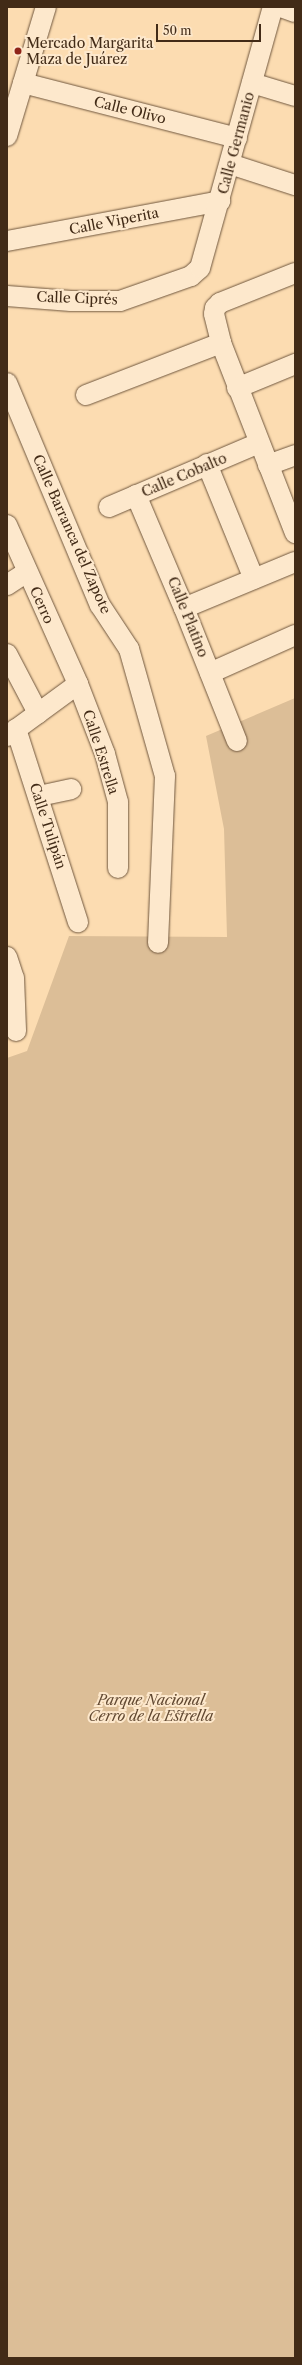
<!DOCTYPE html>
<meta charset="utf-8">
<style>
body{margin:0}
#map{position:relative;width:302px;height:2365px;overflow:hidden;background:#fcdcb1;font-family:"Libre Caslon Text",serif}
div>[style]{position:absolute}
.green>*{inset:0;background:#dcbe97}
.roads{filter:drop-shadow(0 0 1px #70573e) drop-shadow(0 0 1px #70573e)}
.minor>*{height:20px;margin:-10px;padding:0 10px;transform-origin:10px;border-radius:10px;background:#fde8cc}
.dots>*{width:11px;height:11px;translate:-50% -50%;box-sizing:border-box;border:2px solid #fde8cc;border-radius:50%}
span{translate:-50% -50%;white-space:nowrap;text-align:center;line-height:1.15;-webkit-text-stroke:4px #fde8cc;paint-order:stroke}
.poi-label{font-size:14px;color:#422b17}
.left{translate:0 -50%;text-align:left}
.street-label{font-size:14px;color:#422b17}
.park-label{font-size:14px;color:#614831;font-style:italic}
.frame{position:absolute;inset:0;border:8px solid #422b17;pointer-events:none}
.scale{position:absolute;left:156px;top:24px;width:105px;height:18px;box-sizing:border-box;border:2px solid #422b17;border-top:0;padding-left:5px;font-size:12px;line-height:14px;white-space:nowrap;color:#422b17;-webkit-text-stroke:3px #fde8cc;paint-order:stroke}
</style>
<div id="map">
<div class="green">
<div style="clip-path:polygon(295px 698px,295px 2358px,7px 2358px,7px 1058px,27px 1051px,69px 936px,227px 937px,224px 829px,206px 736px)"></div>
</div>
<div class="roads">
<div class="minor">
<div style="left:281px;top:7px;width:15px;rotate:20deg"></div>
<div style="left:23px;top:83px;width:221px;rotate:14.4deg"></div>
<div style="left:252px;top:83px;width:45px;rotate:16.8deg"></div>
<div style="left:7px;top:136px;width:135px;rotate:-73.2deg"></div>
<div style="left:230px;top:164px;width:68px;rotate:17.9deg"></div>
<div style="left:7px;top:241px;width:217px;rotate:-10.6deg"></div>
<div style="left:295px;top:273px;width:81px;rotate:158.2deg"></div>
<div style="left:220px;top:303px;width:7px;rotate:135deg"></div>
<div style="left:215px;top:308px;width:6px;rotate:99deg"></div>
<div style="left:214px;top:314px;width:30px;rotate:76deg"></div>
<div style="left:221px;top:343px;width:204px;rotate:68.7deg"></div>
<div style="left:7px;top:296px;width:64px;rotate:4.5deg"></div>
<div style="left:71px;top:301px;width:49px"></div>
<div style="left:120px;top:301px;width:75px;rotate:-19.4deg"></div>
<div style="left:191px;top:276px;width:12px;rotate:-42deg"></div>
<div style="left:200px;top:268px;width:271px;rotate:-74.4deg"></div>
<div style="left:7px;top:383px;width:241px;rotate:67.3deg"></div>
<div style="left:100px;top:605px;width:53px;rotate:56.6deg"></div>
<div style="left:129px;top:649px;width:132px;rotate:74.2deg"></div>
<div style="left:165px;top:776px;width:167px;rotate:92.4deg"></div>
<div style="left:237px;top:388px;width:63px;rotate:-22.5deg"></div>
<div style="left:86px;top:395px;width:145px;rotate:-21.1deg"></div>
<div style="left:207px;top:464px;width:124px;rotate:67.8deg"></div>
<div style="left:268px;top:465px;width:29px;rotate:-20deg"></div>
<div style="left:136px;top:495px;width:123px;rotate:67deg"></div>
<div style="left:184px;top:608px;width:143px;rotate:68.3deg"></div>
<div style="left:109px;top:507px;width:163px;rotate:-23.1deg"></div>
<div style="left:7px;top:525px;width:174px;rotate:65.9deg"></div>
<div style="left:78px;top:684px;width:75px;rotate:68.9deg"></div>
<div style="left:105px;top:754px;width:50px;rotate:74.8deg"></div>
<div style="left:118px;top:802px;width:66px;rotate:90deg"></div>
<div style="left:7px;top:585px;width:24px;rotate:-33deg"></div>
<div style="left:184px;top:608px;width:120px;rotate:-22.5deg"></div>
<div style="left:7px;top:654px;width:67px;rotate:62.3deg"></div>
<div style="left:210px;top:673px;width:93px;rotate:-24.1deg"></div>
<div style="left:16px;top:729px;width:203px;rotate:72.2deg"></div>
<div style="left:7px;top:736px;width:88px;rotate:-36.2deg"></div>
<div style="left:39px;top:796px;width:33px;rotate:-12deg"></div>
<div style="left:7px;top:957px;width:22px;rotate:72deg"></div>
<div style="left:14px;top:978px;width:53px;rotate:87.8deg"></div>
</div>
</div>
<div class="dots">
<div style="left:18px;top:51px;background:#8f2418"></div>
</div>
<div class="poi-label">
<span class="left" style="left:26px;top:51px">Mercado Margarita<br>Maza de Juárez</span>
</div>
<div class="street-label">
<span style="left:130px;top:110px;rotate:14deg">Calle Olivo</span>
<span style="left:236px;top:143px;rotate:-75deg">Calle Germanio</span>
<span style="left:114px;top:221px;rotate:-11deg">Calle Viperita</span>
<span style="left:77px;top:298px;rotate:2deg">Calle Ciprés</span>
<span style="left:184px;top:475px;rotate:-23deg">Calle Cobalto</span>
<span style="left:72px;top:534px;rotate:66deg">Calle Barranca del Zapote</span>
<span style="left:42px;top:605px;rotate:66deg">Cerro</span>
<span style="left:188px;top:617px;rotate:68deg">Calle Platino</span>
<span style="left:101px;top:752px;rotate:72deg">Calle Estrella</span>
<span style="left:48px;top:826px;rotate:72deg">Calle Tulipán</span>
</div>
<div class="park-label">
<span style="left:151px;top:1708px">Parque Nacional<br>Cerro de la Estrella</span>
</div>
<div class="frame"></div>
<div class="scale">50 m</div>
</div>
